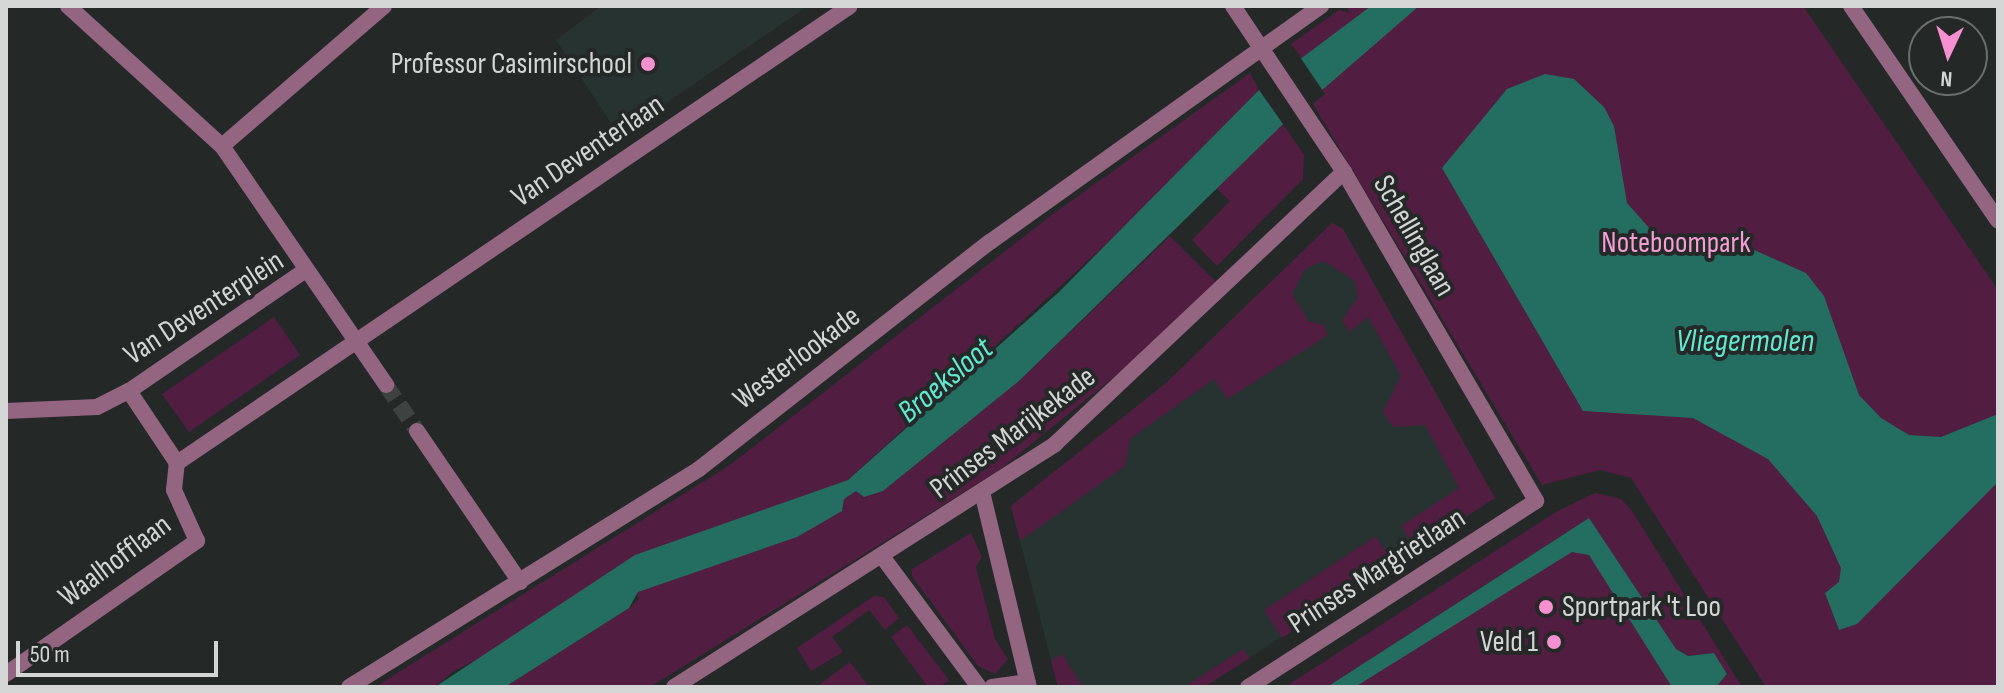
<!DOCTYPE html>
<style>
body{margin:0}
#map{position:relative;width:2004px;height:693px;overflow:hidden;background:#242928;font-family:"Sofia Sans Condensed",sans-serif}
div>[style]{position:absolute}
.built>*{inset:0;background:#273330}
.green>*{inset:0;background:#511d40}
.water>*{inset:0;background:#236e61}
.pier>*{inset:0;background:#242928}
.street-tunnel>*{height:16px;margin-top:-8px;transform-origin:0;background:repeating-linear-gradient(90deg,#3e4342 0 16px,transparent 0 24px)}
.street>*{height:16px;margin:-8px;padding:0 8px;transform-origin:8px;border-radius:8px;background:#936581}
.dots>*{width:22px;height:22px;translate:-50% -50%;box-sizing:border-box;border:4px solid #242928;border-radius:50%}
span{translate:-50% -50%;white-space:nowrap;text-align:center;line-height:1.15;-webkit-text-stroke:8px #242928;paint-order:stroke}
.poi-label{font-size:30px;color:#d3d6d5}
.right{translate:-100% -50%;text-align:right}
.left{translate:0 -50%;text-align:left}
.street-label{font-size:30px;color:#d3d6d5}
.park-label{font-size:30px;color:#f59dd4}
.water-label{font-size:32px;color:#60e9d0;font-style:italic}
.frame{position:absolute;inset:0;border:8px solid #d3d6d5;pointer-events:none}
.north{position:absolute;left:1908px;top:16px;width:80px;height:80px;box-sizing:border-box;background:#242928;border:2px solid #6a6e6d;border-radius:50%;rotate:184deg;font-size:22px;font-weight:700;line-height:32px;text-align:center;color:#d3d6d5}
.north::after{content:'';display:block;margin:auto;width:28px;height:36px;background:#f690d0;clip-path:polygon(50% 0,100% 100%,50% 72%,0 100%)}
.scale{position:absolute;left:16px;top:641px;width:202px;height:36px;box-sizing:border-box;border:4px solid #d3d6d5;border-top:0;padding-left:10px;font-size:24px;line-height:28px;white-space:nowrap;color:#d3d6d5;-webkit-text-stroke:6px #242928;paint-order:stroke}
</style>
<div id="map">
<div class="built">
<div style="clip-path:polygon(601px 6px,808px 6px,619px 135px,556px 40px)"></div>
<div style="clip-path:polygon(1332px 223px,1343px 229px,1495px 498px,1204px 687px,1058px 687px,1011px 506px,1166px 383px)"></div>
</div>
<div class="green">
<div style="clip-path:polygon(1346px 6px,1371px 6px,1303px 60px,1291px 44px,1339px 10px,1350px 13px)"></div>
<div style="clip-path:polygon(1402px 6px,1803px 6px,1998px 290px,1998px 687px,1766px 687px,1631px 478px,1600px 470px,1542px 485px,1308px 96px)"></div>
<div style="clip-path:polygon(1250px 73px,1259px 90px,1134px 219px,849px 479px,452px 672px,435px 687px,375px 687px,730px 465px,1053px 214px)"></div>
<div style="clip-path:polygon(1283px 124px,1304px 155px,1303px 179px,1217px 266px,1192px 240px,1230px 201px,1216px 188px)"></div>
<div style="clip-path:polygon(1332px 223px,1343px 229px,1495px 498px,1415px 549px,1401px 526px,1459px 488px,1425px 425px,1393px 427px,1383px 412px,1401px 376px,1368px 317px,1349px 332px,1342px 320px,1358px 298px,1355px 281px,1324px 261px,1305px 269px,1292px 294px,1308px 321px,1324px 325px,1328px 335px,1227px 399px,1214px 379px,1130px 439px,1125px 466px,1020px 541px,1011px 506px,1166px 383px)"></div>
<div style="clip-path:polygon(1170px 236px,1216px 282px,1136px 359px,998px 471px,650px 687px,505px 687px,629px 608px,639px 599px,637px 592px,856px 491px,883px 491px,1019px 381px)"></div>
<div style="clip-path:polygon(274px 317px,300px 355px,189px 432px,162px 394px)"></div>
<div style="clip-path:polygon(1595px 493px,1621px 499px,1632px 511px,1742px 687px,1716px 687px,1727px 674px,1714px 653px,1688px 656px,1676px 649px,1589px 518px,1327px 687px,1285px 687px,1556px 512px)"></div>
<div style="clip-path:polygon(1582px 527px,1685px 687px,1337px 687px)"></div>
<div style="clip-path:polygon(971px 533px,982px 557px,976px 567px,995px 639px,1008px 659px,995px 674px,978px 666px,912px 576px,912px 569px)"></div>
<div style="clip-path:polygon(1376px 536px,1393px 564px,1282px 638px,1264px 610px)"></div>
<div style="clip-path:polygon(874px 596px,884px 597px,899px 618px,885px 630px,869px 610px,832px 637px,843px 652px,811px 671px,797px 648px)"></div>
<div style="clip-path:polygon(907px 625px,949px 680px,940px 687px,928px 687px,891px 637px)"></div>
<div style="clip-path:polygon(1243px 649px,1250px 658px,1204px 687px,1184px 687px)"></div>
<div style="clip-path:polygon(1062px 654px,1083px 687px,1058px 687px,1051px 661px)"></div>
<div style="clip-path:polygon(850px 662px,869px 687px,822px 687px,820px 684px)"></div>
</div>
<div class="water">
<div style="clip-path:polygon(1371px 6px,1419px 6px,1283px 124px,1019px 381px,883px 491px,864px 497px,856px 491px,844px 499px,842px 511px,797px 537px,638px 592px,629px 608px,505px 687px,435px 687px,635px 555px,848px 480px,1059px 292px,1259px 90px)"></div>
<div style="clip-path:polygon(1545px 74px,1574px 79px,1604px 107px,1614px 126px,1627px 203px,1651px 230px,1673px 241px,1752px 249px,1806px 273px,1824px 296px,1859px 395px,1881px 418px,1909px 435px,1941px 437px,1998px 414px,1998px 482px,1857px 624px,1839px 630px,1825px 593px,1839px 582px,1841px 568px,1817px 516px,1768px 459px,1693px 418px,1583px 411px,1442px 168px,1507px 89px)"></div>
<div style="clip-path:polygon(1589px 518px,1676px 649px,1688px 656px,1714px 653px,1727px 674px,1716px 687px,1672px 687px,1589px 555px,1572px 552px,1355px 687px,1327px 687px)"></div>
</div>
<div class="pier">
<div style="clip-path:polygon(1300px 57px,1325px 94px,1285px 127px,1257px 87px)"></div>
</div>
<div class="street-tunnel">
<div style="left:386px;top:385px;width:55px;rotate:56deg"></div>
</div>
<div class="street">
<div style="left:68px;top:6px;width:208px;rotate:42.3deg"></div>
<div style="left:222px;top:146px;width:290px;rotate:55.5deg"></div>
<div style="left:1233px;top:6px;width:200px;rotate:56.2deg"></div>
<div style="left:1344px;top:172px;width:381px;rotate:59.7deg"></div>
<div style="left:1536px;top:501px;width:343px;rotate:147.1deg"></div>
<div style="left:1851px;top:6px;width:260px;rotate:55.6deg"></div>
<div style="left:222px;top:146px;width:214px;rotate:-40.8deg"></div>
<div style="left:129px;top:391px;width:87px;rotate:56.3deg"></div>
<div style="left:6px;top:411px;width:91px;rotate:-2.5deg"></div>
<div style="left:97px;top:407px;width:36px;rotate:-27deg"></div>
<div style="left:129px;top:391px;width:212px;rotate:-34.4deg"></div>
<div style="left:417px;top:431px;width:183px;rotate:55.7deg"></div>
<div style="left:177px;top:463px;width:813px;rotate:-34.18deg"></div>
<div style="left:983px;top:496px;width:196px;rotate:76.5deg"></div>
<div style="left:884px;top:559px;width:159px;rotate:53.4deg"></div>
<div style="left:6px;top:674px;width:233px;rotate:-34.9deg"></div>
<div style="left:197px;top:541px;width:56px;rotate:-114.3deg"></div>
<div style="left:174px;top:490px;width:27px;rotate:-84deg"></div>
<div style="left:349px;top:687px;width:412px;rotate:-31.9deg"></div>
<div style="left:699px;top:469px;width:369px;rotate:-38deg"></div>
<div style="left:990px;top:242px;width:407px;rotate:-35.5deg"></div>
<div style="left:674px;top:687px;width:452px;rotate:-32.5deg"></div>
<div style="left:1055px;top:444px;width:397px;rotate:-43.3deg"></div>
<div style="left:992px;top:687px;width:36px;rotate:-8deg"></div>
</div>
<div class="dots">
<div style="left:648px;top:64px;background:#f690d0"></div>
<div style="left:1546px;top:607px;background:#f690d0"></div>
<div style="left:1554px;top:642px;background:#f690d0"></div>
</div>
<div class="poi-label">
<span class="right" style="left:632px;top:64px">Professor Casimirschool</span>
<span class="left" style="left:1562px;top:607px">Sportpark 't Loo</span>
<span class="right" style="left:1538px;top:642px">Veld 1</span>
</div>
<div class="street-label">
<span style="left:588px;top:151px;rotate:-34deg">Van Deventerlaan</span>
<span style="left:1414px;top:236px;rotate:60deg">Schellinglaan</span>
<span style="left:204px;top:308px;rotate:-33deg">Van Deventerplein</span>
<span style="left:797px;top:358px;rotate:-37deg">Westerlookade</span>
<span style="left:1013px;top:433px;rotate:-37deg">Prinses Marijkekade</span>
<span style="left:115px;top:561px;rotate:-37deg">Waalhofflaan</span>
<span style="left:1377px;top:571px;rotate:-33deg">Prinses Margrietlaan</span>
</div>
<div class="park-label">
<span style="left:1676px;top:243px">Noteboompark</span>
</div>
<div class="water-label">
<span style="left:1745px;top:342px">Vliegermolen</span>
<span style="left:946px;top:381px;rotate:-40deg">Broeksloot</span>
</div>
<div class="frame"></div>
<div class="north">N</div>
<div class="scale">50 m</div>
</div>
